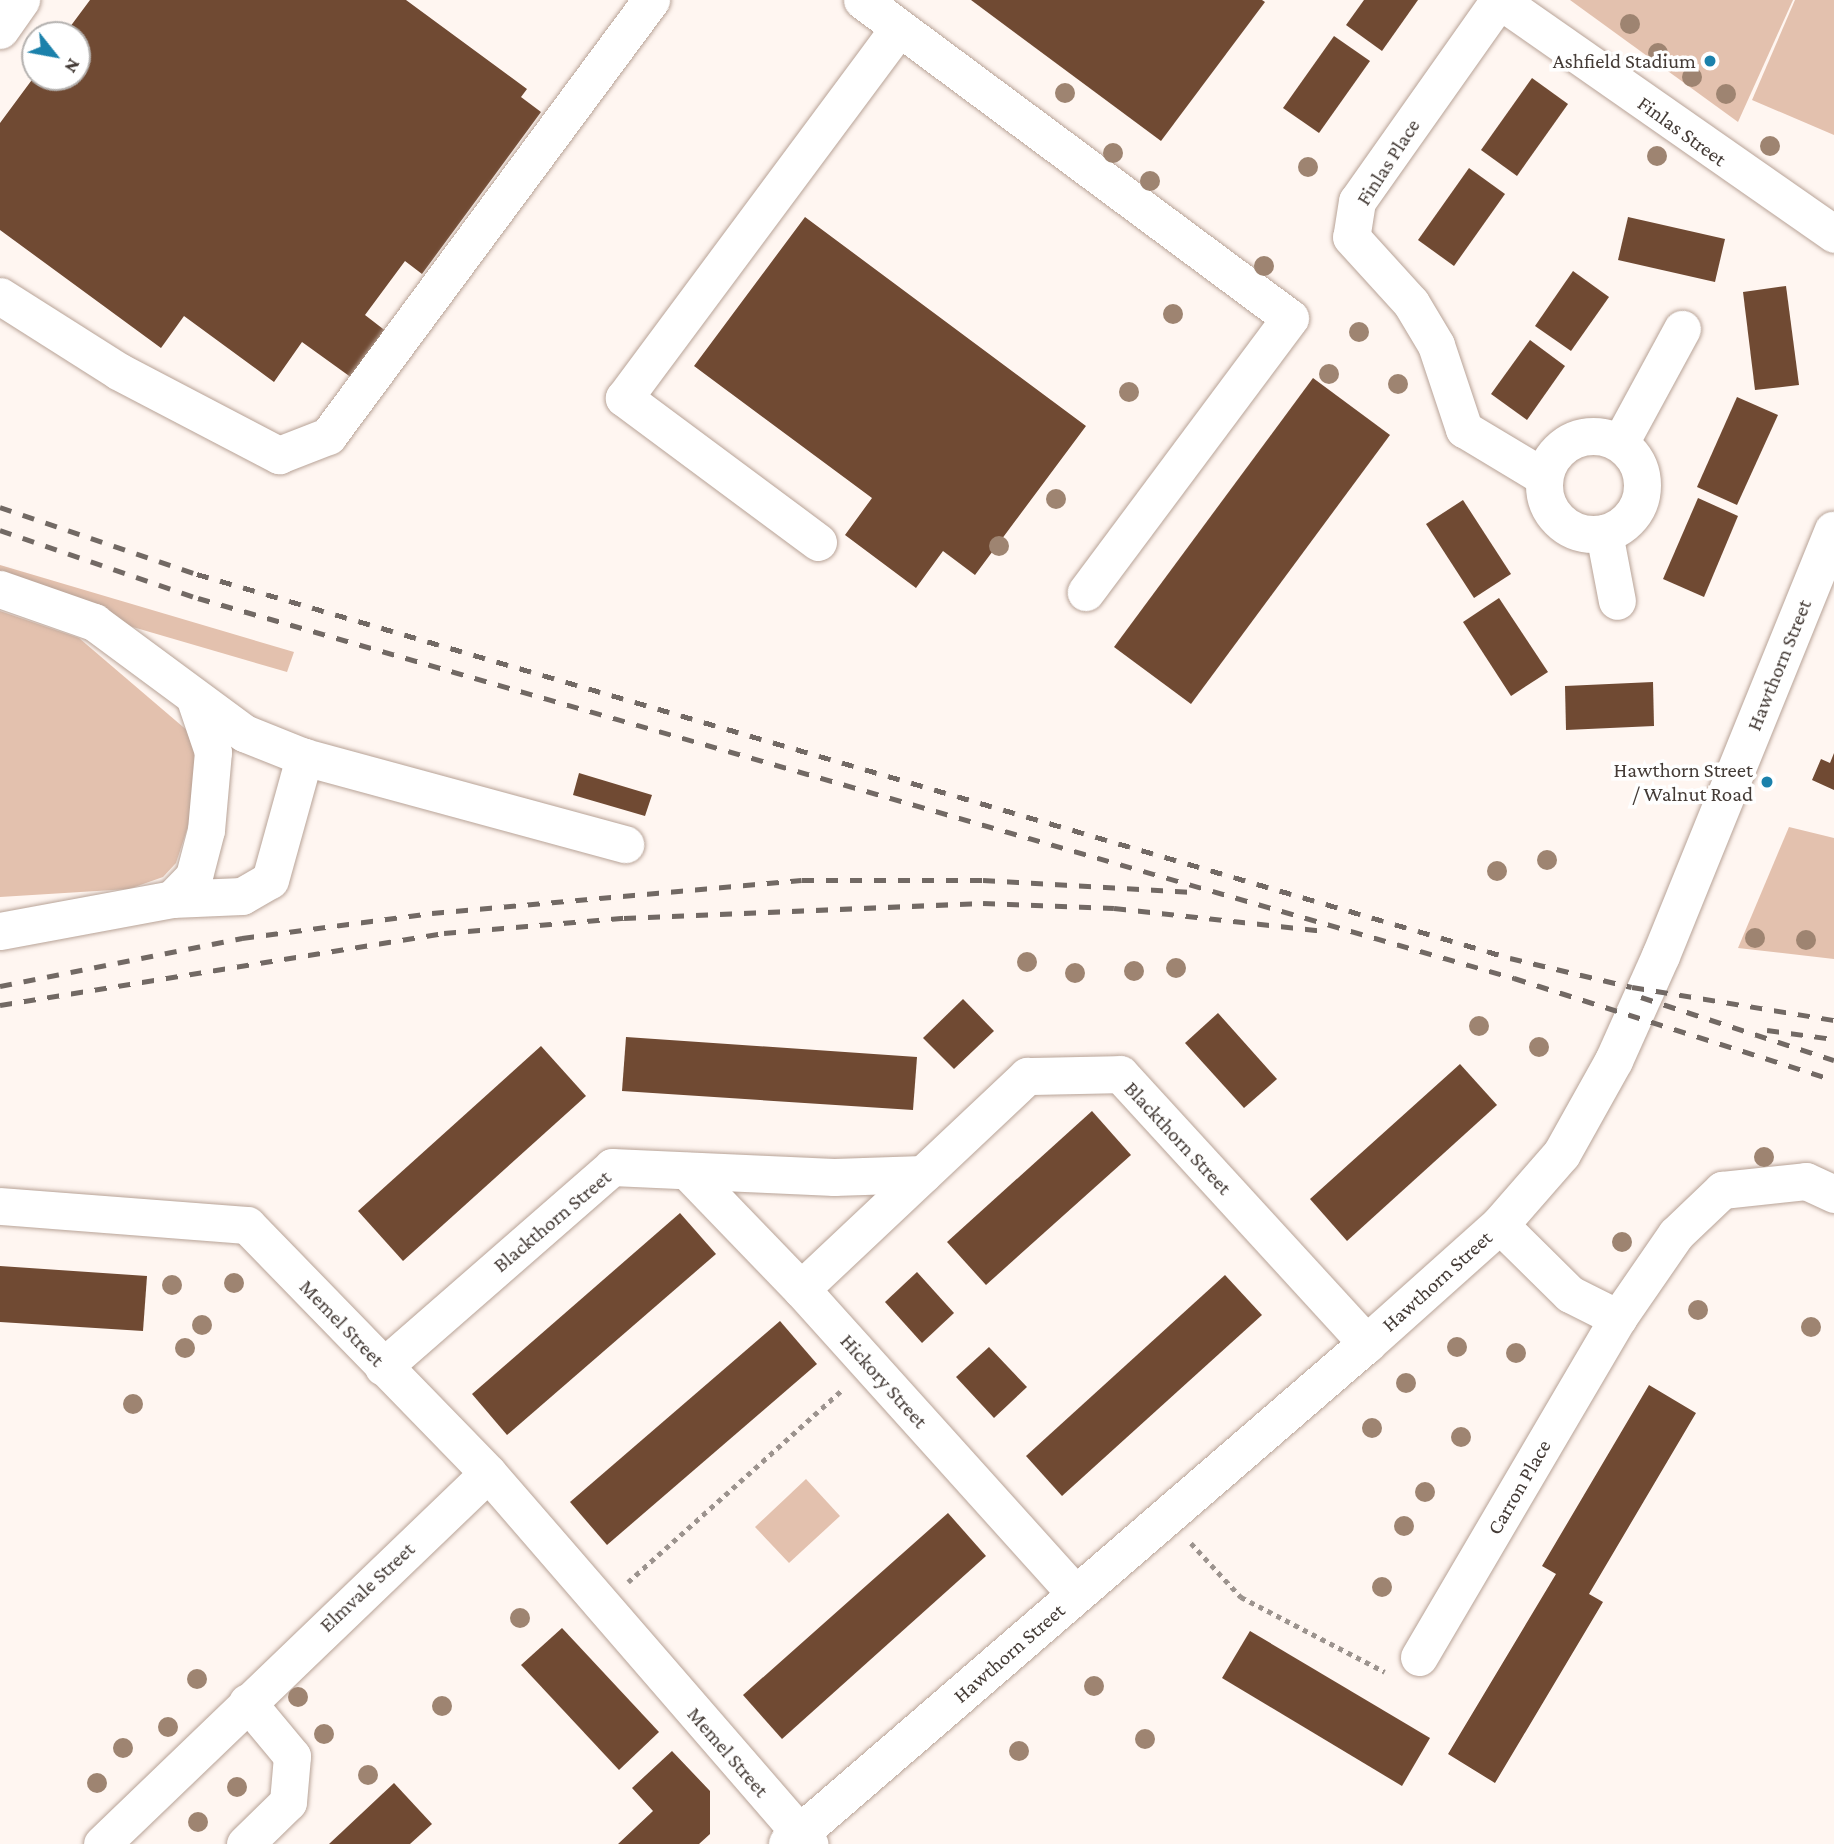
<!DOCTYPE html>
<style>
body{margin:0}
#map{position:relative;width:1834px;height:1844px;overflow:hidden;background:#fff6f1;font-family:"Crimson Pro",serif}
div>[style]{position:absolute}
.green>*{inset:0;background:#e3c1ae}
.building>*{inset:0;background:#704a33}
.path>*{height:4.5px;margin-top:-2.25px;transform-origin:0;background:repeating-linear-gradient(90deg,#9c938e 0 5px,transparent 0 10px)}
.roads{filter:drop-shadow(0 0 2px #b8a397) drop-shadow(0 0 2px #b8a397)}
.minor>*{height:37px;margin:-18.5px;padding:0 18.5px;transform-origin:18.5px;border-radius:18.5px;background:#fff}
.minor>.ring{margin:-18.5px;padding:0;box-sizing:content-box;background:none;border:37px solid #fff;border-radius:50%}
.major>*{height:38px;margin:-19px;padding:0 19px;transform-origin:19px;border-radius:19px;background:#fff}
.rail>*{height:5px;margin-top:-2.5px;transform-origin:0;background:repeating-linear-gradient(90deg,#726964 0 12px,transparent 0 24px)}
.trees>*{width:20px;height:20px;margin:-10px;border-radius:50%;background:#9e8471}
.dots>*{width:19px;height:19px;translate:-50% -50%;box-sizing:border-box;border:4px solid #fff;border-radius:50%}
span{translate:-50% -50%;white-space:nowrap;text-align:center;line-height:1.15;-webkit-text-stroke:7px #fff;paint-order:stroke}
.poi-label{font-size:21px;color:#443b36}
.right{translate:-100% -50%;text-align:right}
.street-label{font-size:21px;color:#443b36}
.north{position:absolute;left:21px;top:21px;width:70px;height:70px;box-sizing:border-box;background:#fff;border:2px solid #b4b1af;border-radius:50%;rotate:121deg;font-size:19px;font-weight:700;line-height:28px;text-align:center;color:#443b36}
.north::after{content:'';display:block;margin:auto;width:24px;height:32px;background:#1b81ab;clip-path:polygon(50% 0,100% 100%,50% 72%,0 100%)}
</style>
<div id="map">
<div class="green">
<div style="clip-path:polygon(1570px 0,1793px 0,1738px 122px)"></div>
<div style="clip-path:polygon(1795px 0,1834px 0,1834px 135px,1752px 100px)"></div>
<div style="clip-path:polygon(0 565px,294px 652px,287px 672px,119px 623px,0 582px)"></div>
<div style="clip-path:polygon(0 611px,79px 638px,196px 738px,193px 811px,176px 863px,163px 877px,129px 889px,0 897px)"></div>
<div style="clip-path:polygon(1789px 827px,1834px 838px,1834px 959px,1738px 948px)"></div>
<div style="clip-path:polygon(806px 1479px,840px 1516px,789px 1563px,755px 1527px)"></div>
</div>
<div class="building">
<div style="clip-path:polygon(90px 0,406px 0,527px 89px,521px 97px,541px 112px,422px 274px,405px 261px,365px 315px,387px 332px,352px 378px,302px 342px,274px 382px,184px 316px,161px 348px,0 230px,0 123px,34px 77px,77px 77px,77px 35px,64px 35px)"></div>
<div style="clip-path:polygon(971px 0,1262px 0,1265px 2px,1161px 141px)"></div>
<div style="clip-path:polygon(1364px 0,1418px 0,1382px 51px,1346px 25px)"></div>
<div style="clip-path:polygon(1334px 36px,1370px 61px,1319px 133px,1283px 108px)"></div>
<div style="clip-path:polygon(1532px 78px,1568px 104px,1517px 176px,1481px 150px)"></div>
<div style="clip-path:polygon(1469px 168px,1505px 194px,1454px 266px,1418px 240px)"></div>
<div style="clip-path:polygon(805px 217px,1086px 426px,975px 575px,943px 551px,916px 588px,845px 535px,872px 498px,694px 366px)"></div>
<div style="clip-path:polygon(1628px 217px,1725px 239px,1715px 282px,1618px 260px)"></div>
<div style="clip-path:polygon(1573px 271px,1609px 297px,1571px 351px,1535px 326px)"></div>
<div style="clip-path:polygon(1786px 286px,1799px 385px,1755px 390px,1743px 292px)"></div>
<div style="clip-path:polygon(1530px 340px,1565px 366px,1527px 420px,1491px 394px)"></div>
<div style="clip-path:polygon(1313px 378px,1390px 435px,1191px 704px,1114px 647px)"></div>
<div style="clip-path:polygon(1737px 397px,1778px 415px,1737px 505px,1697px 487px)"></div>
<div style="clip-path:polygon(1698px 498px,1738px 516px,1704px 597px,1663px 579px)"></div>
<div style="clip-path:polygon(1463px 500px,1511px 574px,1474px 598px,1426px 524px)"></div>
<div style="clip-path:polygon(1499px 598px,1548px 672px,1511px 696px,1463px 622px)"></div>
<div style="clip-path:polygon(1653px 682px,1654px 726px,1566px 730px,1565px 686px)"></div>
<div style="clip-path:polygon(1834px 753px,1834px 790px,1812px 780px,1821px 759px,1830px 763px)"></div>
<div style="clip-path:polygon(579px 773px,652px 795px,645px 816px,573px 795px)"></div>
<div style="clip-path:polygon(963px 999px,994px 1031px,954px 1069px,923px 1038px)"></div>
<div style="clip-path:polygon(1218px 1013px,1277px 1079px,1244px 1108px,1185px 1043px)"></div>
<div style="clip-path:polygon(626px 1037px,917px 1057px,913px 1110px,622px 1091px)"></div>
<div style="clip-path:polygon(541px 1046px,586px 1096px,403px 1261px,358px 1211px)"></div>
<div style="clip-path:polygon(1460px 1064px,1497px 1105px,1347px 1241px,1310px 1199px)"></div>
<div style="clip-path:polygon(1092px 1111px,1131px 1155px,986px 1285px,947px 1242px)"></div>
<div style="clip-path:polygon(680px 1213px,716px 1254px,507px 1435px,472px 1394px)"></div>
<div style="clip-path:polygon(0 1266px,147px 1276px,143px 1331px,0 1322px)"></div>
<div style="clip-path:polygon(917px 1272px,954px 1313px,922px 1343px,885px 1302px)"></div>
<div style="clip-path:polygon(1225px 1275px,1262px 1315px,1062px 1496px,1026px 1456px)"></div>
<div style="clip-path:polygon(780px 1321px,817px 1364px,607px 1545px,570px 1502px)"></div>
<div style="clip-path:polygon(989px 1347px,1027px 1387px,994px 1418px,956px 1377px)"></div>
<div style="clip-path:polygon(1649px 1385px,1696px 1413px,1589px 1594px,1603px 1602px,1495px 1783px,1448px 1754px,1556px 1574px,1542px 1566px)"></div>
<div style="clip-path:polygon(948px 1513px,986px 1556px,782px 1739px,743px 1695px)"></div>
<div style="clip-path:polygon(562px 1628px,659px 1732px,619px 1770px,521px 1665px)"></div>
<div style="clip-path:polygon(1250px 1631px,1430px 1738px,1402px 1786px,1222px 1678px)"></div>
<div style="clip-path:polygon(672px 1751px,710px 1791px,710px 1834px,699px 1844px,618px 1844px,653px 1811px,632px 1788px)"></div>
<div style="clip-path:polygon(394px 1783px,432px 1824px,410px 1844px,329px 1844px)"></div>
</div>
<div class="path">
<div style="left:1191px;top:1543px;width:74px;rotate:47.2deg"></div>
<div style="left:1241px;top:1597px;width:162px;rotate:27.5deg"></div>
<div style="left:628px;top:1582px;width:289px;rotate:-41.9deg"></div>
</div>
<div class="roads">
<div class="minor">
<div style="left:862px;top:0;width:533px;rotate:36.61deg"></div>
<div style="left:1290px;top:318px;width:342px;rotate:126.7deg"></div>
<div style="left:1499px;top:0;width:246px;rotate:125.2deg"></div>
<div style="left:1357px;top:201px;width:36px;rotate:99deg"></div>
<div style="left:1351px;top:237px;width:89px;rotate:47.7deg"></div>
<div style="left:1411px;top:303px;width:49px;rotate:59.2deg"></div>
<div style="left:1436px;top:345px;width:89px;rotate:71.6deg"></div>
<div style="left:1464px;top:429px;width:93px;rotate:31deg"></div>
<div style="left:1499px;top:0;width:409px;rotate:34.9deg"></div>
<div style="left:0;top:30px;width:37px;rotate:-55deg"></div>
<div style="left:0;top:296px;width:140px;rotate:32.4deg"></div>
<div style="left:118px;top:371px;width:182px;rotate:27.6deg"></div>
<div style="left:279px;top:455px;width:53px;rotate:-21.2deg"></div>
<div style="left:328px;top:436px;width:543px;rotate:-53.47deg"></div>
<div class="ring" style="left:1544px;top:436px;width:61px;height:61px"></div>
<div style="left:1620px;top:443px;width:130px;rotate:-61.5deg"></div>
<div style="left:1604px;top:533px;width:69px;rotate:79.2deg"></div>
<div style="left:818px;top:542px;width:242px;rotate:-143.4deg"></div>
<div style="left:624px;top:398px;width:461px;rotate:-53.4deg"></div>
<div style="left:0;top:589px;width:100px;rotate:19.3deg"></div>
<div style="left:94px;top:622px;width:187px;rotate:36.5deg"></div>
<div style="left:244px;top:733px;width:65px;rotate:21.8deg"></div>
<div style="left:304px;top:757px;width:333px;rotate:15.2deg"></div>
<div style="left:172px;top:899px;width:32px;rotate:-46deg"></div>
<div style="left:194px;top:876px;width:48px;rotate:-75.4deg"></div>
<div style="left:206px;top:830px;width:78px;rotate:-84.9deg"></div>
<div style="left:213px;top:752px;width:56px;rotate:-108.8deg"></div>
<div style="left:0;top:931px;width:175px;rotate:-10.5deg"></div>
<div style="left:172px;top:899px;width:70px;rotate:-2.5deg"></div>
<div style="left:242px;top:896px;width:32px;rotate:-30deg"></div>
<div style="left:270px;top:880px;width:128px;rotate:-74.5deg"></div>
<div style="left:687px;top:1171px;width:164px;rotate:46deg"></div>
<div style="left:801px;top:1289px;width:411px;rotate:48deg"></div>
<div style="left:0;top:1206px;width:248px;rotate:4.4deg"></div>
<div style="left:247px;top:1225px;width:346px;rotate:45.8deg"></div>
<div style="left:488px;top:1473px;width:491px;rotate:49.1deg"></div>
<div style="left:1500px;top:1225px;width:98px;rotate:44.6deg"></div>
<div style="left:1570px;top:1294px;width:54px;rotate:26.6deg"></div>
<div style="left:801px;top:1289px;width:311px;rotate:-43.3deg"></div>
<div style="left:1027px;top:1076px;width:93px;rotate:-1.2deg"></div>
<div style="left:1120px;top:1074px;width:366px;rotate:47.5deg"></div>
<div style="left:383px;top:1367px;width:304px;rotate:-41.1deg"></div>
<div style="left:612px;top:1167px;width:222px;rotate:2.6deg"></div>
<div style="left:834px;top:1177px;width:89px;rotate:-1.9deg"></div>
<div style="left:1419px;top:1657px;width:393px;rotate:-59.6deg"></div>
<div style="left:1618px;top:1318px;width:102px;rotate:-55.4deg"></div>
<div style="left:1676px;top:1234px;width:64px;rotate:-43.7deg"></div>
<div style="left:1722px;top:1190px;width:84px;rotate:-6.1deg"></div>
<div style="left:1806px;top:1181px;width:31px;rotate:25deg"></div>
<div style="left:102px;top:1844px;width:535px;rotate:-43.86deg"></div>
<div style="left:245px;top:1844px;width:60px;rotate:-44.3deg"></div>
<div style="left:288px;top:1802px;width:46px;rotate:-85deg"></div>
<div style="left:292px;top:1756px;width:70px;rotate:-129.8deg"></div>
</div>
<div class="major">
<div style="left:788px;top:1844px;width:765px;rotate:-40.81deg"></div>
<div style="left:1367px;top:1344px;width:178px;rotate:-41.8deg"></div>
<div style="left:1500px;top:1225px;width:94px;rotate:-48.9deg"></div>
<div style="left:1562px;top:1154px;width:107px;rotate:-60.8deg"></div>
<div style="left:1614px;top:1061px;width:115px;rotate:-65.9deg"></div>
<div style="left:1661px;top:956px;width:459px;rotate:-67.9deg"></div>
</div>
</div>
<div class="rail">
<div style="left:0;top:507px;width:208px;rotate:18.8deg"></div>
<div style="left:197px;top:574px;width:1368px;rotate:16.3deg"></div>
<div style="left:1510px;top:958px;width:125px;rotate:13.4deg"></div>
<div style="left:1632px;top:987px;width:205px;rotate:9.3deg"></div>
<div style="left:0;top:530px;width:209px;rotate:19deg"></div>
<div style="left:198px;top:598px;width:1370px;rotate:16.11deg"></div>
<div style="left:1514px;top:978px;width:336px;rotate:17.7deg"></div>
<div style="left:0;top:986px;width:247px;rotate:-11.2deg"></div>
<div style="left:242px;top:938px;width:192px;rotate:-7.5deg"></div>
<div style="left:432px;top:913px;width:371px;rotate:-5.1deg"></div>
<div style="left:802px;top:880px;width:181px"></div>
<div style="left:983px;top:880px;width:210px;rotate:3.3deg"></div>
<div style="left:1641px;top:997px;width:203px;rotate:18.1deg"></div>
<div style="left:0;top:1005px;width:450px;rotate:-9.2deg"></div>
<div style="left:444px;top:933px;width:181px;rotate:-4.8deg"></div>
<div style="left:624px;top:918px;width:359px;rotate:-2.4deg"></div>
<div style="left:983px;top:903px;width:131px;rotate:2.2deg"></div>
<div style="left:1114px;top:908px;width:205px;rotate:6.2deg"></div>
<div style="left:1767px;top:1030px;width:68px;rotate:7.7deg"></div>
</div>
<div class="trees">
<div style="left:1630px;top:24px"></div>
<div style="left:1658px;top:53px"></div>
<div style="left:1692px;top:77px"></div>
<div style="left:1065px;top:93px"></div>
<div style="left:1726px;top:94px"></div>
<div style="left:1770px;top:146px"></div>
<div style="left:1113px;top:153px"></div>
<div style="left:1657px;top:156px"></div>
<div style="left:1308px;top:167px"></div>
<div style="left:1150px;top:181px"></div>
<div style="left:1264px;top:266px"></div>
<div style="left:1173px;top:314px"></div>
<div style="left:1359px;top:332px"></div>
<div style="left:1329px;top:374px"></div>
<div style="left:1398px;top:384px"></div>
<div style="left:1129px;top:392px"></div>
<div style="left:1056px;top:499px"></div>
<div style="left:999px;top:546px"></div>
<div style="left:1547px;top:860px"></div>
<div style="left:1497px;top:871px"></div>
<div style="left:1755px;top:938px"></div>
<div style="left:1806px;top:940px"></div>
<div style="left:1027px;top:962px"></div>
<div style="left:1176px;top:968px"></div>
<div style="left:1134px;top:971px"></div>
<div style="left:1075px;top:973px"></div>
<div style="left:1479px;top:1026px"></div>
<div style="left:1539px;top:1047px"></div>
<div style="left:1764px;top:1157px"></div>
<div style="left:1622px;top:1242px"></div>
<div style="left:234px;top:1283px"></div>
<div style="left:172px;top:1285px"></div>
<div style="left:1698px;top:1310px"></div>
<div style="left:202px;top:1325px"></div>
<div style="left:1811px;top:1327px"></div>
<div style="left:1457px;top:1347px"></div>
<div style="left:185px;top:1348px"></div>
<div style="left:1516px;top:1353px"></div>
<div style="left:1406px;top:1383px"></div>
<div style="left:133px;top:1404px"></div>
<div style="left:1372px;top:1428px"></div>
<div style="left:1461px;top:1437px"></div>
<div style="left:1425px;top:1492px"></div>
<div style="left:1404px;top:1526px"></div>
<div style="left:1382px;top:1587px"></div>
<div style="left:520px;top:1618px"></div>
<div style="left:197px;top:1679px"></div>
<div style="left:1094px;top:1686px"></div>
<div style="left:298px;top:1697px"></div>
<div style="left:442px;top:1706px"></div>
<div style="left:168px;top:1727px"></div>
<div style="left:324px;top:1734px"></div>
<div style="left:1145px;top:1739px"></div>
<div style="left:123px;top:1748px"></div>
<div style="left:1019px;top:1751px"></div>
<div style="left:368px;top:1775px"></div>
<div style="left:97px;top:1783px"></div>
<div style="left:237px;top:1787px"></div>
<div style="left:198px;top:1822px"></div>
</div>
<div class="dots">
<div style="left:1710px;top:61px;background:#1b81ab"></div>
<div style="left:1767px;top:782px;background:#1b81ab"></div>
</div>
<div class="poi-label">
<span class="right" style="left:1696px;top:61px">Ashfield Stadium</span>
<span class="right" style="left:1753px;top:782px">Hawthorn Street<br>/ Walnut Road</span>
</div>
<div class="street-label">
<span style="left:1682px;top:131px;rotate:36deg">Finlas Street</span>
<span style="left:1388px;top:162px;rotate:-57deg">Finlas Place</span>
<span style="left:1779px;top:665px;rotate:-68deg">Hawthorn Street</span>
<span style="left:1178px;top:1138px;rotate:47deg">Blackthorn Street</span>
<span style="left:552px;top:1221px;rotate:-40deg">Blackthorn Street</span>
<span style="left:1437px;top:1281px;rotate:-42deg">Hawthorn Street</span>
<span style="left:342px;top:1323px;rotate:46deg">Memel Street</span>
<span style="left:884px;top:1381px;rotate:48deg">Hickory Street</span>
<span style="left:1519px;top:1487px;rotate:-60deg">Carron Place</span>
<span style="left:367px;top:1587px;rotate:-43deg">Elmvale Street</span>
<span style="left:1009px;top:1653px;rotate:-41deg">Hawthorn Street</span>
<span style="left:728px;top:1752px;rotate:49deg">Memel Street</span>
</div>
<div class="north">N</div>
</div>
